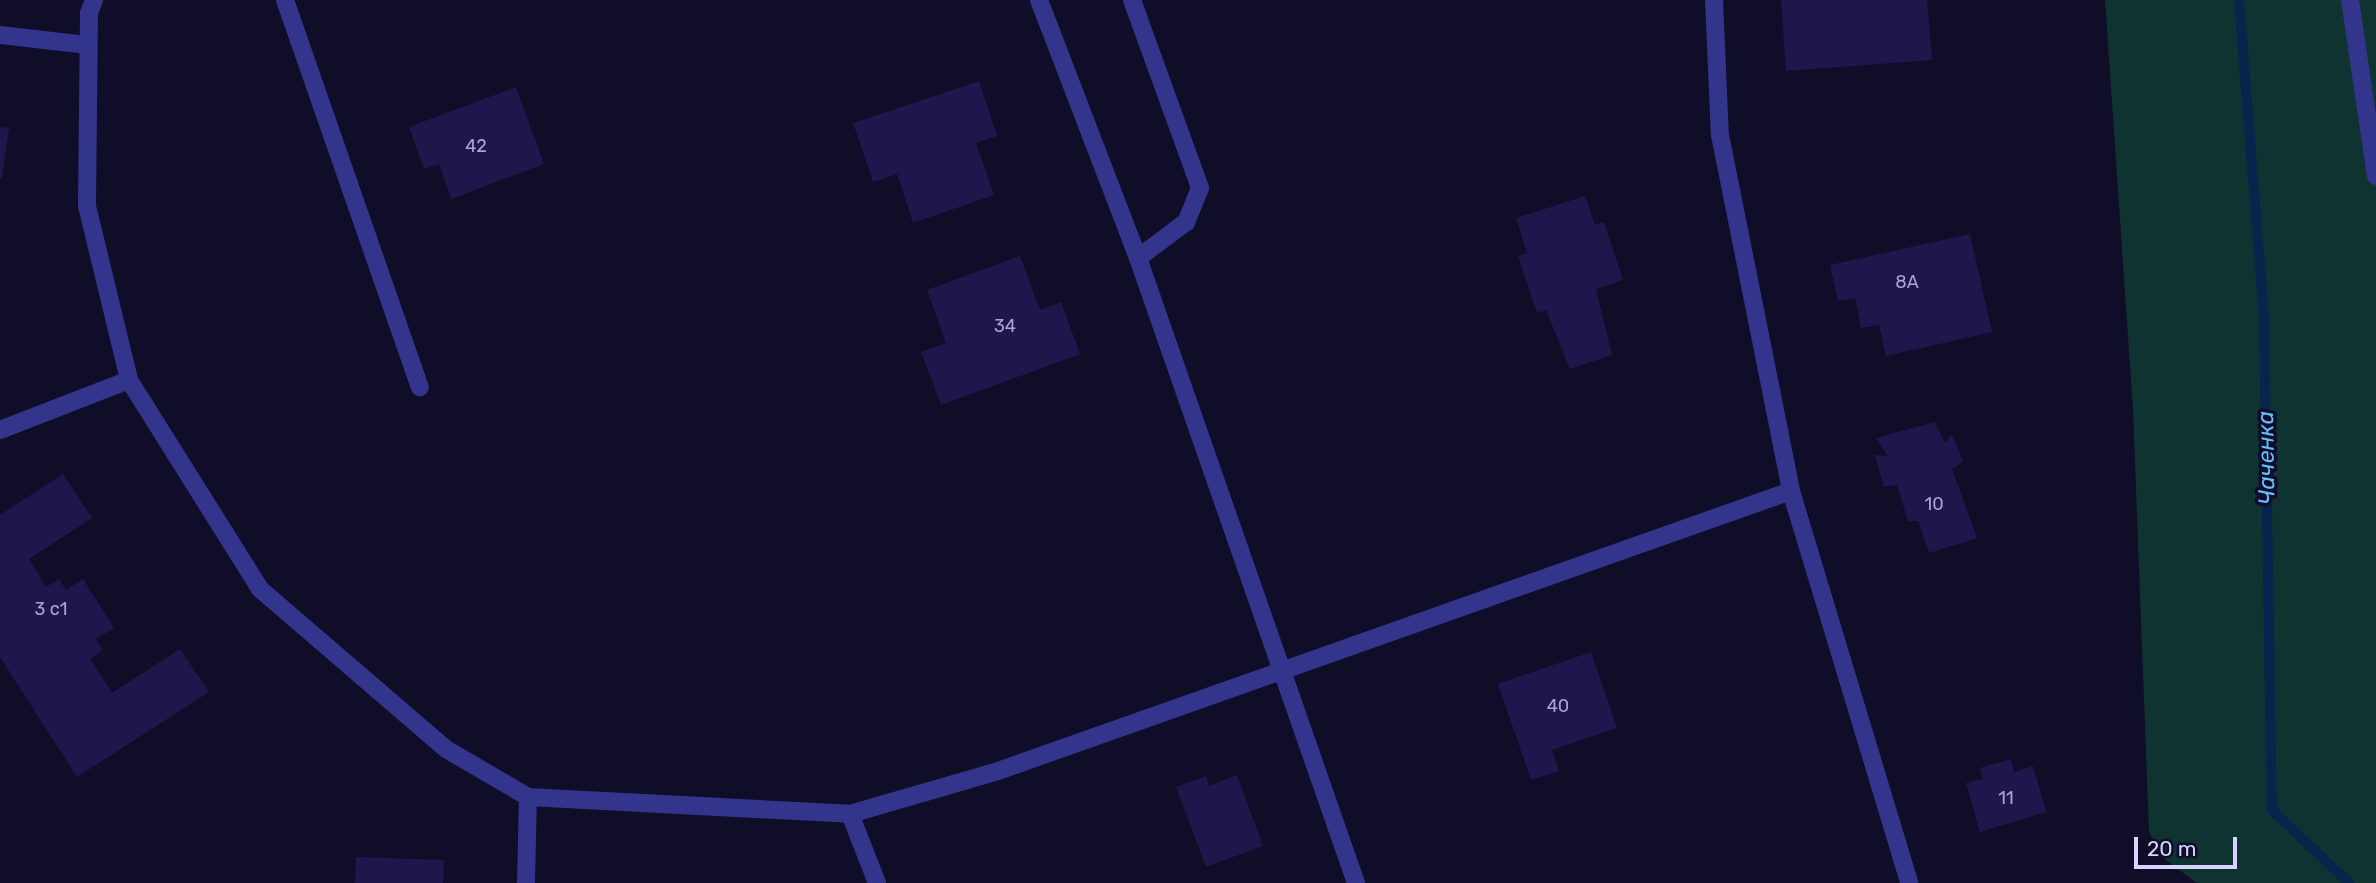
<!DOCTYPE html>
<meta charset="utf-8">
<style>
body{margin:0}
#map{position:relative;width:2376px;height:883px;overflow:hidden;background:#100d28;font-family:Rubik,sans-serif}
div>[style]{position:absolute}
.green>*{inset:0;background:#0f3330}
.stream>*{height:10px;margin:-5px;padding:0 5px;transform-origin:5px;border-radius:5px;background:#07244d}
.building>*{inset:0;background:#1f174b}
.minor>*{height:18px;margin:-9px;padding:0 9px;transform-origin:9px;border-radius:9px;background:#33348c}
span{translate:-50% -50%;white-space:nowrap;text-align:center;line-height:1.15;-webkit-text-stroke:7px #100d28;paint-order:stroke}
.number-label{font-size:18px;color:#a9a5d2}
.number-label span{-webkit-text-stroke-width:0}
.water-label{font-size:23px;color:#62beff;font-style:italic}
.scale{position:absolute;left:2134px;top:837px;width:103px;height:32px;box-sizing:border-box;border:4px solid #d7d4ff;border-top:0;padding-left:9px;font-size:21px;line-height:24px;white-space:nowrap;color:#d7d4ff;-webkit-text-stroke:5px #100d28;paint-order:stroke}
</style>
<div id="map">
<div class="green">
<div style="clip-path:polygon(2105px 0,2376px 0,2376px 883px,2197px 883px,2163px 858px,2149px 832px,2133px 410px)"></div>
</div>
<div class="stream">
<div style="left:2239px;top:0;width:318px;rotate:85.5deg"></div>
<div style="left:2264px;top:317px;width:493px;rotate:89.1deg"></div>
<div style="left:2272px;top:810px;width:106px;rotate:43.5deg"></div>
</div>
<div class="building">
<div style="clip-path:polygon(1781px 0,1927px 0,1932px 60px,1786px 71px)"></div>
<div style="clip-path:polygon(979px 81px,997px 136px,976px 143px,994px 195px,913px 223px,897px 174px,873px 182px,853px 123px)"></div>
<div style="clip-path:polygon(516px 87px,544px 164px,451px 199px,439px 164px,424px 169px,409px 127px)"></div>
<div style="clip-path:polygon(0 127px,9px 128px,2px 178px,0 178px)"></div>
<div style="clip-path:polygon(1585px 196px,1595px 225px,1604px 222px,1623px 280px,1596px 289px,1612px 355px,1570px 369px,1546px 310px,1537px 313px,1518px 256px,1527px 253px,1516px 218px)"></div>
<div style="clip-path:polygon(1970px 234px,1992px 332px,1886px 356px,1879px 325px,1861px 328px,1855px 298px,1838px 301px,1830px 265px)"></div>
<div style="clip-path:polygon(1020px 256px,1040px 310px,1061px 302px,1080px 354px,941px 405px,921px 352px,946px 343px,927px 290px)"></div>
<div style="clip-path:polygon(1935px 422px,1945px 443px,1952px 435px,1963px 461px,1952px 469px,1977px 538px,1929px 553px,1918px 521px,1908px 521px,1897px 485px,1884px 487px,1875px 455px,1888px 456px,1876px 438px)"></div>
<div style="clip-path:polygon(63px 474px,92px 518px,29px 559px,46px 587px,59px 579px,66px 590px,83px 579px,114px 628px,96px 639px,103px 650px,90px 659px,112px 693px,180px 649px,209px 692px,77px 777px,0 657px,0 515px)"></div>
<div style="clip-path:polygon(1591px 652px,1617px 728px,1552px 750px,1559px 771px,1531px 780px,1498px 684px)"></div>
<div style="clip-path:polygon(2011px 759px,2014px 772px,2033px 766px,2046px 812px,1980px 832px,1966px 783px,1983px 779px,1980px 768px)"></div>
<div style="clip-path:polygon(1237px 775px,1263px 846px,1206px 867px,1176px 787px,1206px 776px,1209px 786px)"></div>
<div style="clip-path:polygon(356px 857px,444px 860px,443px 883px,355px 883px)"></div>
</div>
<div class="minor">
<div style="left:94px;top:0;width:14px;rotate:111deg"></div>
<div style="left:89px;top:13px;width:193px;rotate:90.6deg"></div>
<div style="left:87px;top:206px;width:179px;rotate:76.4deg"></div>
<div style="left:129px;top:380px;width:247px;rotate:57.9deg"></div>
<div style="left:260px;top:589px;width:245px;rotate:40.7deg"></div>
<div style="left:446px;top:749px;width:95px;rotate:30.3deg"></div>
<div style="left:528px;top:797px;width:322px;rotate:3deg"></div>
<div style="left:850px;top:814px;width:154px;rotate:-16.2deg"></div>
<div style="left:998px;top:771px;width:841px;rotate:-19.45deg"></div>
<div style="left:285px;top:0;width:410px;rotate:70.8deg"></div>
<div style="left:1039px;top:0;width:276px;rotate:69deg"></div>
<div style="left:1138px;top:258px;width:662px;rotate:70.77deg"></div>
<div style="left:1132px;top:0;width:200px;rotate:70.1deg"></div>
<div style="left:1200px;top:188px;width:37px;rotate:112deg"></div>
<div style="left:1186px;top:222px;width:60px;rotate:143.1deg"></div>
<div style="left:1714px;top:0;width:135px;rotate:87.5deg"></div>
<div style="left:1720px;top:135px;width:363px;rotate:78.7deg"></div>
<div style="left:1791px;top:491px;width:409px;rotate:73.2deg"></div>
<div style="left:2350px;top:0;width:178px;rotate:81.6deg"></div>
<div style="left:0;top:35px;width:89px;rotate:6.5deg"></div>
<div style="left:0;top:430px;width:138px;rotate:-21.2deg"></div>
<div style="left:850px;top:814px;width:74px;rotate:68.6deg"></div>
<div style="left:526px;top:883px;width:86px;rotate:-88.7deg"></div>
</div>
<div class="number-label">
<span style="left:476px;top:146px">42</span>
<span style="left:1907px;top:282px">8А</span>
<span style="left:1005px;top:326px">34</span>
<span style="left:1934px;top:504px">10</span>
<span style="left:51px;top:609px">3 с1</span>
<span style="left:1558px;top:706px">40</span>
<span style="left:2006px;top:798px">11</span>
</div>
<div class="water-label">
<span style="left:2266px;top:458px;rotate:-91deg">Чаченка</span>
</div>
<div class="scale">20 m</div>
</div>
